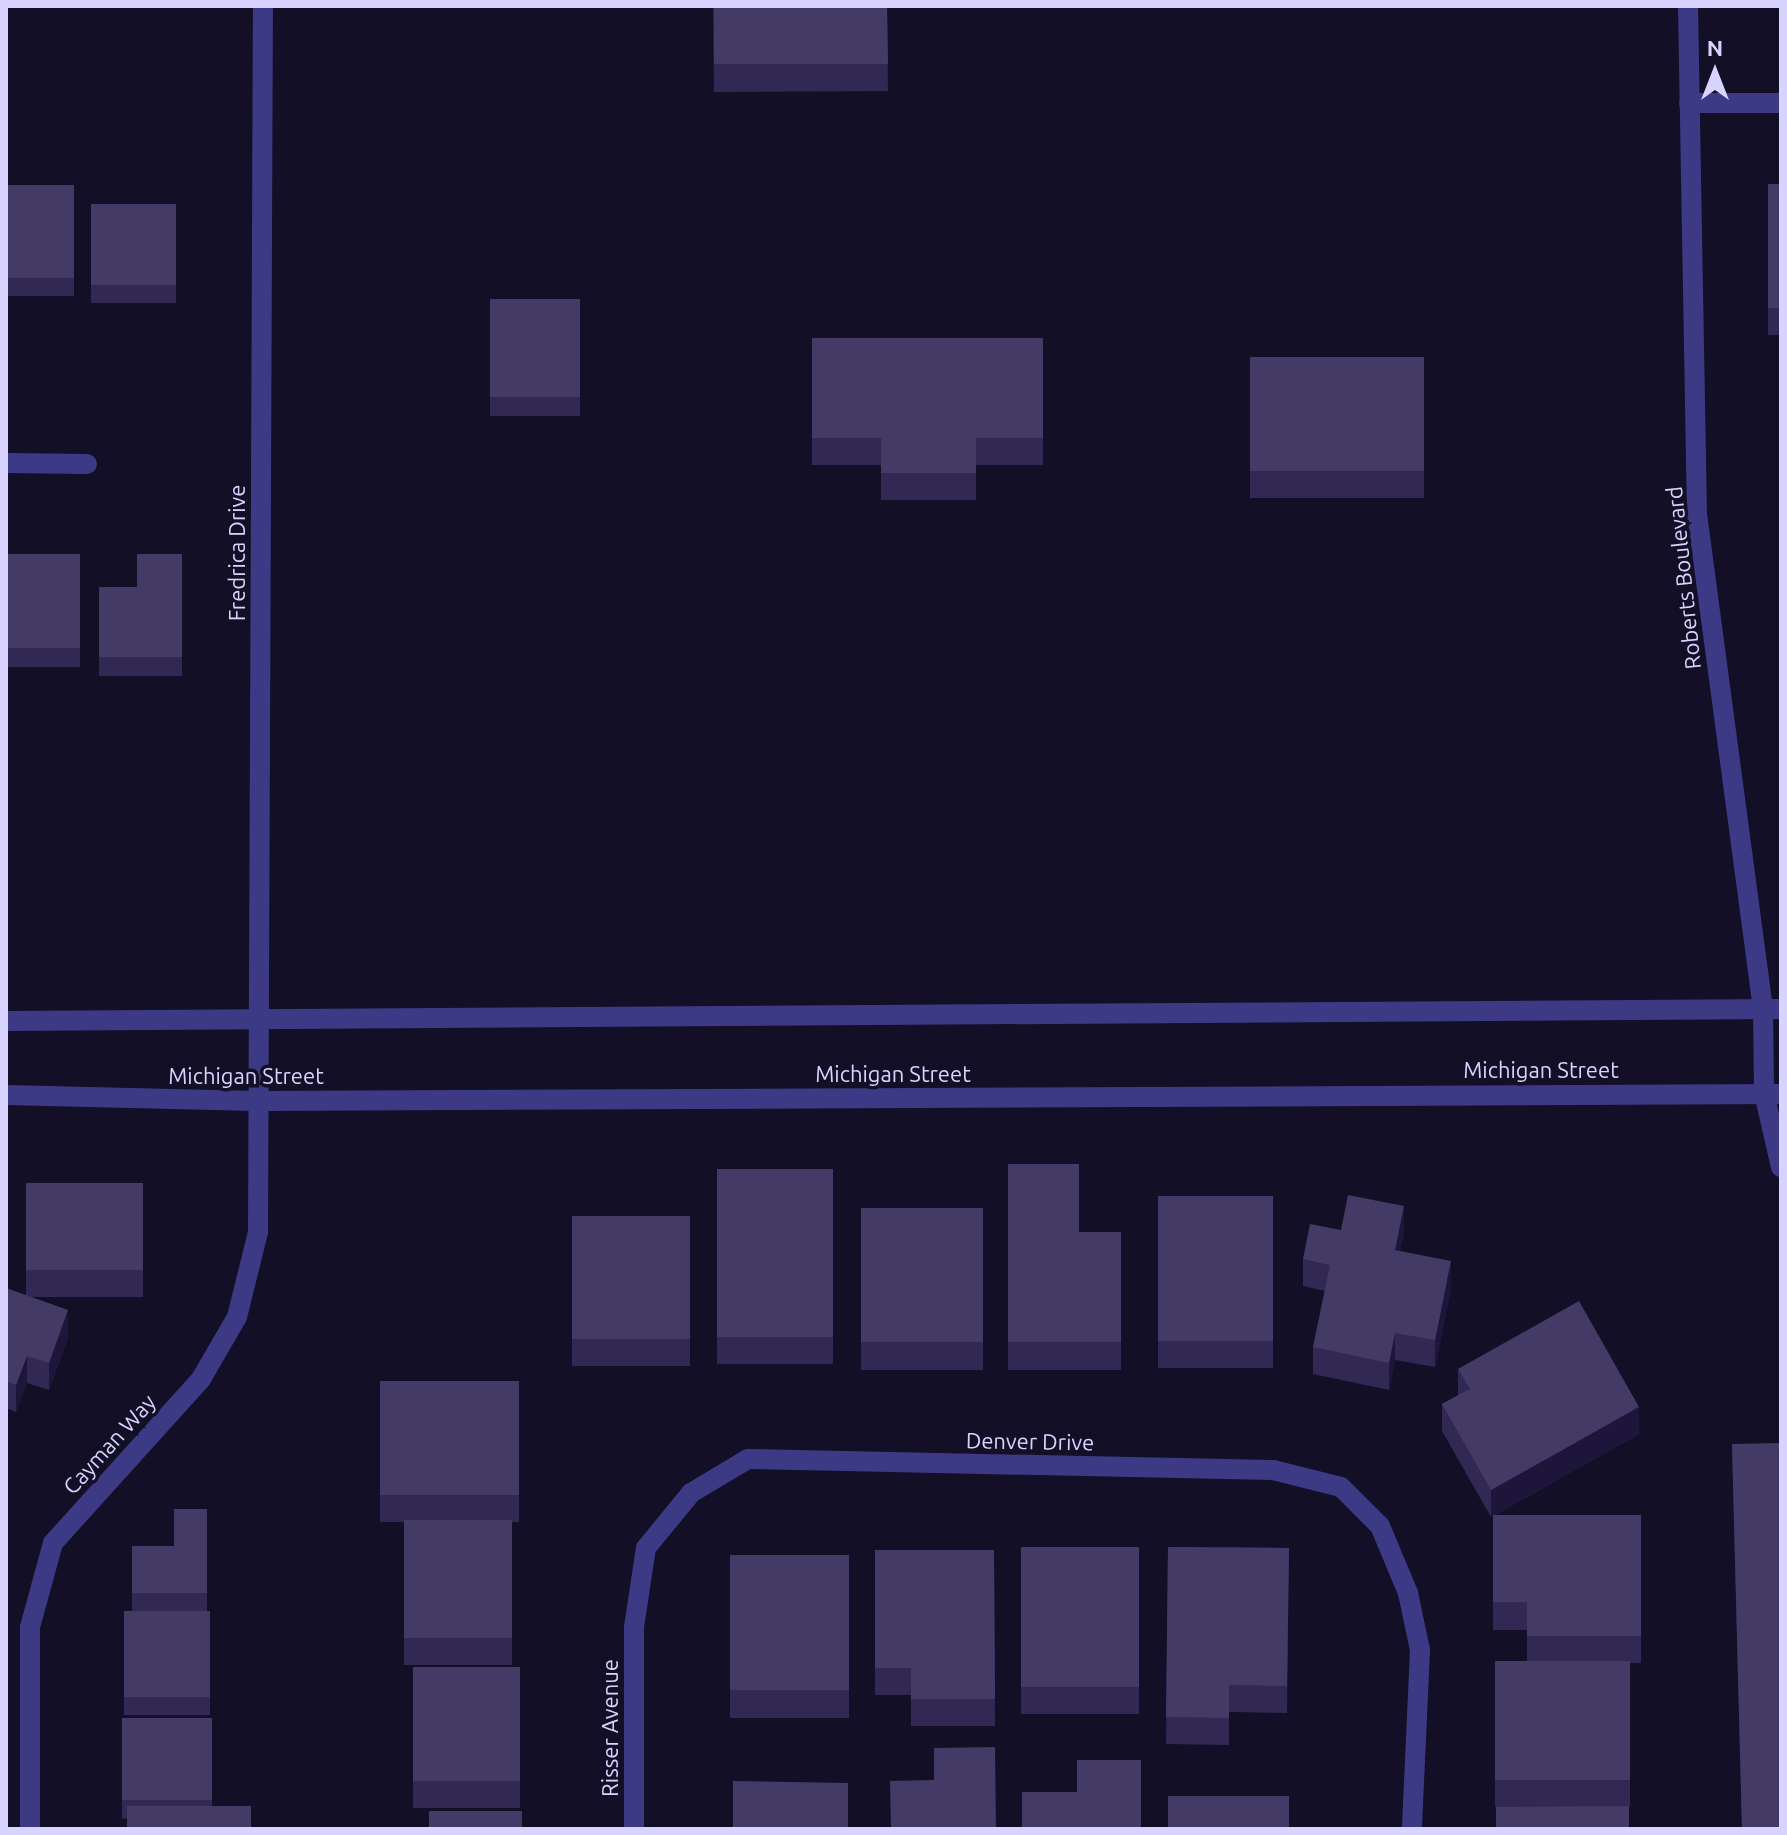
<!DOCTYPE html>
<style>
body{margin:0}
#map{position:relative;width:1787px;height:1835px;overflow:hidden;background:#130f26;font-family:Ubuntu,sans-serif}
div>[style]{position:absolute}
.minor>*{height:20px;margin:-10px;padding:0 10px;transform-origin:10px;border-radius:10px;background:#3d3a85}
.wall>*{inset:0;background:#312854}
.shaded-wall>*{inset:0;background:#1d163a}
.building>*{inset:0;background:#433a66}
span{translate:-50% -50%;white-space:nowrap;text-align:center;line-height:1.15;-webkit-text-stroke:7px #130f26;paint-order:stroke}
.street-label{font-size:22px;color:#d9d4ff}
.frame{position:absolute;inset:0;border:8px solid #d9d4ff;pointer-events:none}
.north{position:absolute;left:1675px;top:32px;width:80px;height:80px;-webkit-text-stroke:6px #130f26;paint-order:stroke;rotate:0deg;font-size:22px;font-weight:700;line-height:32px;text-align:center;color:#d9d4ff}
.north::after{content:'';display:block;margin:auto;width:28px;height:36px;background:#d9d4ff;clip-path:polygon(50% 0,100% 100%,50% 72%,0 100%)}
</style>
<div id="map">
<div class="minor">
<div style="left:1688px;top:6px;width:508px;rotate:88.99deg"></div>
<div style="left:1697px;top:514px;width:499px;rotate:82.4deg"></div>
<div style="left:1763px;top:1009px;width:84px;rotate:89.3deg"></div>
<div style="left:1764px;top:1093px;width:76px;rotate:77.1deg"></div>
<div style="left:1689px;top:103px;width:92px"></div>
<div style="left:6px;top:463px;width:81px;rotate:0.7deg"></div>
<div style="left:6px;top:1021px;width:1775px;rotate:-0.39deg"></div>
<div style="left:6px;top:1095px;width:254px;rotate:1.4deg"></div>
<div style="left:260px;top:1101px;width:1521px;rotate:-0.26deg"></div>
<div style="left:30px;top:1829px;width:202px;rotate:-90deg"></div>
<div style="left:30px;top:1627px;width:87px;rotate:-74.7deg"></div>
<div style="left:53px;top:1543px;width:221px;rotate:-47.9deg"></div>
<div style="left:201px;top:1379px;width:72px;rotate:-59.9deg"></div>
<div style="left:237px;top:1317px;width:88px;rotate:-76.1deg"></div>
<div style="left:258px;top:1232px;width:1226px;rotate:-89.77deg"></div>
<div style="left:634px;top:1829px;width:202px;rotate:-90deg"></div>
<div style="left:634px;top:1627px;width:80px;rotate:-81.4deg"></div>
<div style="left:646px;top:1548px;width:71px;rotate:-50.7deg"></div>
<div style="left:691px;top:1493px;width:66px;rotate:-30.8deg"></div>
<div style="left:748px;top:1459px;width:525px;rotate:1.2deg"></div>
<div style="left:1273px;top:1470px;width:70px;rotate:14deg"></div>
<div style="left:1341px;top:1487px;width:55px;rotate:45deg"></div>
<div style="left:1380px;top:1526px;width:73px;rotate:67.3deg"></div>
<div style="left:1408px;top:1593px;width:58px;rotate:78.1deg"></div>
<div style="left:1420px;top:1650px;width:179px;rotate:92.6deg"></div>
</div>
<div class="wall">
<div style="clip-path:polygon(713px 6px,887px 6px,888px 91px,714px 92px)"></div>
<div style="clip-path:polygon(1768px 184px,1781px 184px,1781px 335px,1768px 335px)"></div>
<div style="clip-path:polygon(6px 185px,74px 185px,74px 296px,6px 296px)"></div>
<div style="clip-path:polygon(91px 204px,176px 204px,176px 303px,91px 303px)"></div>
<div style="clip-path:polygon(490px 299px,580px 299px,580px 416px,490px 416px)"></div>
<div style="clip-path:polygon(812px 338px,1043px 338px,1043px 465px,976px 465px,976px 500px,881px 500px,881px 465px,812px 465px)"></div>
<div style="clip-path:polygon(1250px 357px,1424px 357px,1424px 498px,1250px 498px)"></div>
<div style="clip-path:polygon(6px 554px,80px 554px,80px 667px,6px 667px)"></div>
<div style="clip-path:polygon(182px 554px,182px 676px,99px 676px,99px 587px,137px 587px)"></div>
<div style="clip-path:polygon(1008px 1164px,1079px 1232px,1121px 1232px,1121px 1370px,1008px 1370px)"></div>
<div style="clip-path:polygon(717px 1169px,833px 1169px,833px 1364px,717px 1364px)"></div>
<div style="clip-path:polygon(26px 1183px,143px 1183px,143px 1297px,31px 1297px,68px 1338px,49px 1390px,27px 1383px,16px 1412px,6px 1408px,6px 1288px,26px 1296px)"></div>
<div style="clip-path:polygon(1158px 1196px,1273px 1196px,1273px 1368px,1158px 1368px)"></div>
<div style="clip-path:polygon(861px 1208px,983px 1208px,983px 1370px,861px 1370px)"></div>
<div style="clip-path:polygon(572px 1216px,690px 1216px,690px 1366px,572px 1366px)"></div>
<div style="clip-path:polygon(1341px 1230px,1404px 1233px,1400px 1251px,1451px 1288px,1435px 1367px,1395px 1360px,1389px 1390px,1313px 1374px,1313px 1347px,1325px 1291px,1303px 1286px,1303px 1259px)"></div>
<div style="clip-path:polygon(1458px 1369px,1639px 1434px,1495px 1515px,1641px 1515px,1641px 1663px,1630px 1663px,1630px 1807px,1495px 1807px,1495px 1661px,1527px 1661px,1527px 1630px,1493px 1630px,1493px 1516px,1491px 1517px,1442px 1431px,1442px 1404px,1458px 1395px)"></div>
<div style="clip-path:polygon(380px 1381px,519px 1381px,519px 1522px,512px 1522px,512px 1665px,404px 1665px,404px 1522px,380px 1522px)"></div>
<div style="clip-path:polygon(1732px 1444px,1781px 1829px,1742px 1829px)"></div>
<div style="clip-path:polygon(207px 1509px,207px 1611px,210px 1611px,210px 1715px,124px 1715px,124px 1611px,132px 1611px,132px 1546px,174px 1546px)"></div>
<div style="clip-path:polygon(1021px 1547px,1139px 1547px,1139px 1714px,1021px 1714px)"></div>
<div style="clip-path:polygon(1168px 1547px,1289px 1548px,1287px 1713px,1229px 1712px,1229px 1745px,1166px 1744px)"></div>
<div style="clip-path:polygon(875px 1550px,994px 1550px,995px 1726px,911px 1726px,911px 1695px,875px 1695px)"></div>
<div style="clip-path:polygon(730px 1555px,849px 1555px,849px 1718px,730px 1718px)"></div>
<div style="clip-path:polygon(413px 1667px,520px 1667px,520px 1808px,413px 1808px)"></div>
<div style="clip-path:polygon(122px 1718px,212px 1718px,212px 1806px,122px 1819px)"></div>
</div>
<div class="shaded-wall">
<div style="clip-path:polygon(1404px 1206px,1404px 1233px,1395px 1277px,1395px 1250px)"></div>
<div style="clip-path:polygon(1451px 1261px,1451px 1288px,1435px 1367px,1435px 1340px)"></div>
<div style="clip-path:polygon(68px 1310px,68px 1338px,49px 1390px,49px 1363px)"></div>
<div style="clip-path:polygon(1395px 1333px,1395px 1360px,1389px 1390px,1389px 1363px)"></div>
<div style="clip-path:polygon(27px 1356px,27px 1383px,16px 1412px,16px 1385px)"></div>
<div style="clip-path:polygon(1639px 1407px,1639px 1434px,1491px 1517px,1491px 1490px)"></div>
</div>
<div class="building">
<div style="clip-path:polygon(714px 6px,887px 6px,888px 64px,714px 64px)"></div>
<div style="clip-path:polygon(1768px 184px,1781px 184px,1781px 308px,1768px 308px)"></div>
<div style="clip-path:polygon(6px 185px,74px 185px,74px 278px,6px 278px)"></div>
<div style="clip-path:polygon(91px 204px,176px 204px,176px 285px,91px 285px)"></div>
<div style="clip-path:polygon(490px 299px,580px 299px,580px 397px,490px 397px)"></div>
<div style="clip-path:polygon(812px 338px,1043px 338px,1043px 438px,976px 438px,976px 473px,881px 473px,881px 438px,812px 438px)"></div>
<div style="clip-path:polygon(1250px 357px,1424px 357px,1424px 471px,1250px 471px)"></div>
<div style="clip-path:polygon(6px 554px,80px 554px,80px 648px,6px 648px)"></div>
<div style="clip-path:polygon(137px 554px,182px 554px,182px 657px,99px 657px,99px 587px,137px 587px)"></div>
<div style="clip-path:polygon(1008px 1164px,1079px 1164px,1079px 1232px,1121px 1232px,1121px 1342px,1008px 1342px)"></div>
<div style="clip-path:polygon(717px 1169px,833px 1169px,833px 1337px,717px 1337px)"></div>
<div style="clip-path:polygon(26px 1183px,143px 1183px,143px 1270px,26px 1270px)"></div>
<div style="clip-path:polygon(1348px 1195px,1404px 1206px,1395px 1250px,1451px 1261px,1435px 1340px,1395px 1333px,1389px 1363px,1313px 1347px,1330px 1265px,1303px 1259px,1310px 1224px,1341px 1230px)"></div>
<div style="clip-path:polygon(1158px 1196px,1273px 1196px,1273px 1341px,1158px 1341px)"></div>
<div style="clip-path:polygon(861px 1208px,983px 1208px,983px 1342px,861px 1342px)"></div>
<div style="clip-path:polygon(572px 1216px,690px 1216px,690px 1339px,572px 1339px)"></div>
<div style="clip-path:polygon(6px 1288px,68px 1310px,49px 1363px,27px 1356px,16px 1385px,6px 1381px)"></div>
<div style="clip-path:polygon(1579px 1301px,1639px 1407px,1491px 1490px,1442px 1404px,1470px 1389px,1458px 1369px)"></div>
<div style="clip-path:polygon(380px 1381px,519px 1381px,519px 1495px,380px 1495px)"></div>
<div style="clip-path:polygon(1781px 1443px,1781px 1829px,1742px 1829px,1732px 1444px)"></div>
<div style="clip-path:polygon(174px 1509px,207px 1509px,207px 1593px,132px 1593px,132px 1546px,174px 1546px)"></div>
<div style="clip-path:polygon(1493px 1515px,1641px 1515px,1641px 1636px,1527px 1636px,1527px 1602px,1493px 1602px)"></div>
<div style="clip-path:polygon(404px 1520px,512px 1520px,512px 1638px,404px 1638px)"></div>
<div style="clip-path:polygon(1021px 1547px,1139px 1547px,1139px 1687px,1021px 1687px)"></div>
<div style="clip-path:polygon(1168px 1547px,1289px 1548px,1287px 1686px,1229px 1685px,1229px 1718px,1166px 1717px)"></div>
<div style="clip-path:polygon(875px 1550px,994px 1550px,995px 1699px,911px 1699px,911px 1668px,875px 1668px)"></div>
<div style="clip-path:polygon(730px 1555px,849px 1555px,849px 1690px,730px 1690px)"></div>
<div style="clip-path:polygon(124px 1611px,210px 1611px,210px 1697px,124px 1697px)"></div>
<div style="clip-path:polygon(1495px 1661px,1630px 1661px,1630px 1780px,1495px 1780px)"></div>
<div style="clip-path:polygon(413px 1667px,520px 1667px,520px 1781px,413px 1781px)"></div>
<div style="clip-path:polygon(122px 1718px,212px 1718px,212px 1800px,122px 1800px)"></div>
<div style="clip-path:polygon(995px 1747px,996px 1829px,891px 1829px,890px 1781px,934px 1780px,934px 1748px)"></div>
<div style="clip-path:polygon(1077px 1760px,1141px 1760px,1141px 1829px,1022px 1829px,1022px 1792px,1077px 1792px)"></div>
<div style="clip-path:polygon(733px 1781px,848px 1783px,848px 1829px,733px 1829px)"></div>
<div style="clip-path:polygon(1168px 1796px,1289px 1796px,1289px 1829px,1168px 1829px)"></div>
<div style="clip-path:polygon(127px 1806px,251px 1806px,251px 1829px,127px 1829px)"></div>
<div style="clip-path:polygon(1629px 1806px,1629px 1829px,1496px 1829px,1496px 1807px)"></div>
<div style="clip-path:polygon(429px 1811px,522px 1811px,522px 1829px,429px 1829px)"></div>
</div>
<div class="street-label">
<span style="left:237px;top:553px;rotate:-90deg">Fredrica Drive</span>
<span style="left:1683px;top:578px;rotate:-96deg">Roberts Boulevard</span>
<span style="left:1541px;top:1070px">Michigan Street</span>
<span style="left:893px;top:1074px">Michigan Street</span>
<span style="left:246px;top:1076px">Michigan Street</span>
<span style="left:1030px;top:1441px;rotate:1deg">Denver Drive</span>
<span style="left:109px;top:1444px;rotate:-48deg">Cayman Way</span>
<span style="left:610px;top:1728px;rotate:-90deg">Risser Avenue</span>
</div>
<div class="frame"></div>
<div class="north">N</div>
</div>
